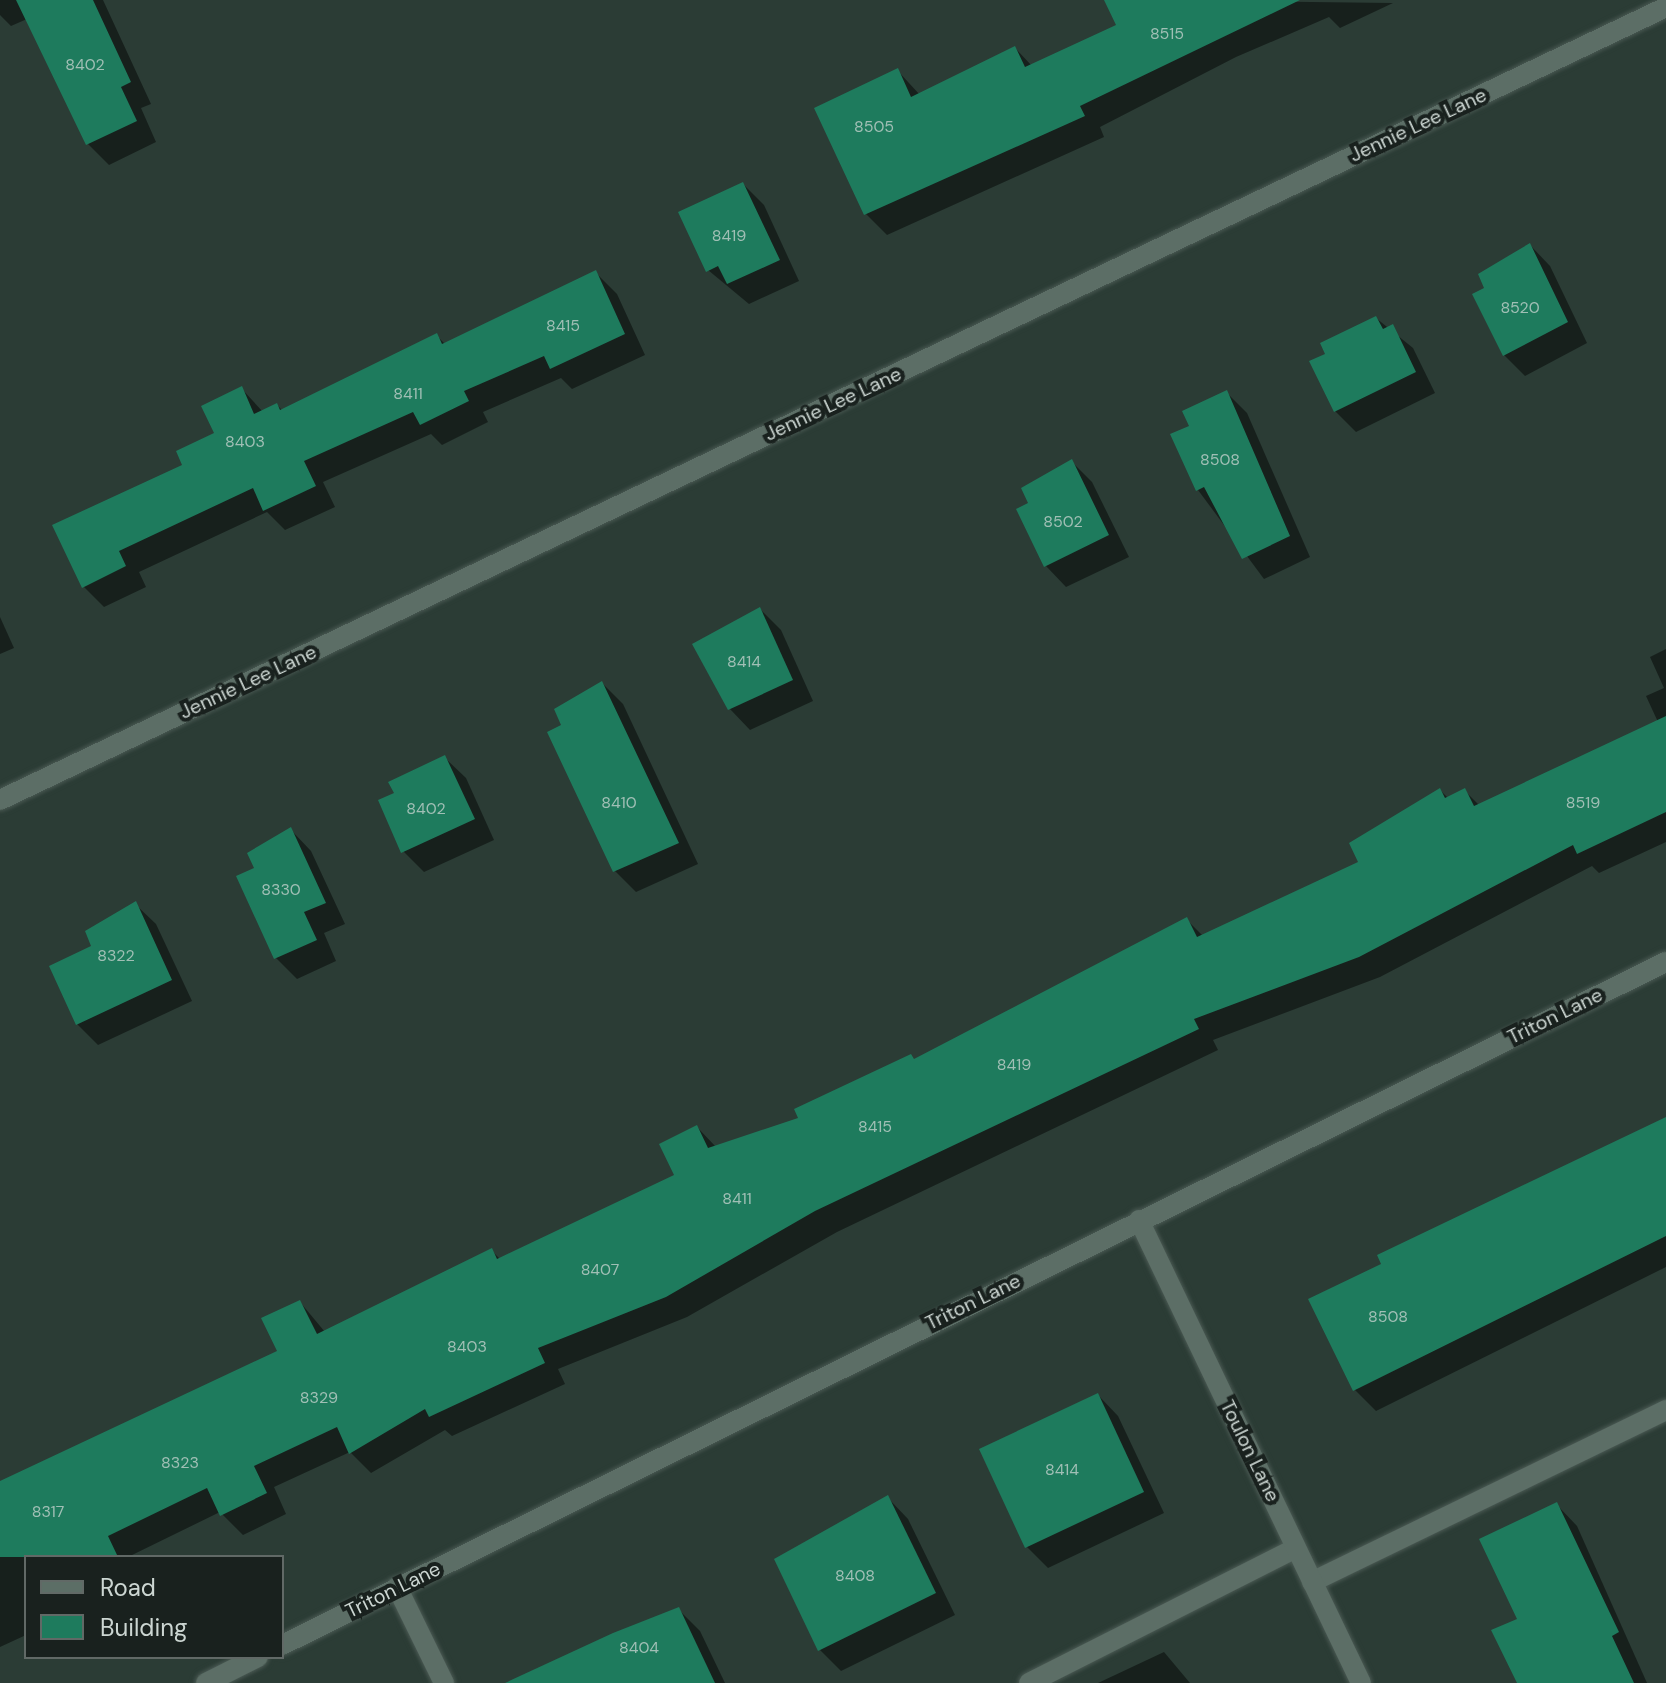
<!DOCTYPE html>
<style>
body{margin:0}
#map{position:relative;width:1666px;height:1683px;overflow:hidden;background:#2b3c35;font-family:"DM Sans",sans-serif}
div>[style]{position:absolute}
.shadow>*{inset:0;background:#0007}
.building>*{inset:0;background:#1e7b5d}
.roads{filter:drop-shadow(0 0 2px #4a5953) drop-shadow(0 0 2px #4a5953)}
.lane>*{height:20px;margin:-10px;padding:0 10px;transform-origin:10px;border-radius:10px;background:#5c6e66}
.street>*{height:20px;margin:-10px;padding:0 10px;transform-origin:10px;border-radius:10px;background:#5c6e66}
.secondary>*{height:20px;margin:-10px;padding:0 10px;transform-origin:10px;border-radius:10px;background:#5c6e66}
span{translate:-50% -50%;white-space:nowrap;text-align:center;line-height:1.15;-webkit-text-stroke:8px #19211e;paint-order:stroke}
.number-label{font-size:16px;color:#a0bfb5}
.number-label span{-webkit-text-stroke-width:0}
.street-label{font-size:20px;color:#ccd6d2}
.legend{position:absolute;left:24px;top:1555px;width:260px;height:104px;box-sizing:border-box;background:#19211e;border:2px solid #616966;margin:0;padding:10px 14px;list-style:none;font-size:24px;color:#ccd6d2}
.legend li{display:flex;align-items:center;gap:16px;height:40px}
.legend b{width:40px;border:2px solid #616966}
</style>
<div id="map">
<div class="shadow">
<div style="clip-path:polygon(0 0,103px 0,151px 104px,141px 108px,156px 142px,109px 165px,88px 144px,27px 19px,11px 26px,0 15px)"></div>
<div style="clip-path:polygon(1137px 0,1393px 3px,1340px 28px,1329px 17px,1236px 57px,1100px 127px,1104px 137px,887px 235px,866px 214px,816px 109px,897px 70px,920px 95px,1015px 48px,1032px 66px,1118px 26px)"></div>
<div style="clip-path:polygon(743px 184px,764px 205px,799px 281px,749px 304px,708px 270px)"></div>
<div style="clip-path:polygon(1530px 245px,1550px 266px,1587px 343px,1525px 376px,1504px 355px,1486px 289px)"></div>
<div style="clip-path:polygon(596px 273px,617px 294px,645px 355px,572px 389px,561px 378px,483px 412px,488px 422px,442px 445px,431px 434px,323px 482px,335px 507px,285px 530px,267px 512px,139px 572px,146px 587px,104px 607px,83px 586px,216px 434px,241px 388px,263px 412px,277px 405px,283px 411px,437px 336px,446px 345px)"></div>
<div style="clip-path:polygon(1376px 318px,1413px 348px,1435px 393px,1356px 432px,1335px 411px,1327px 356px)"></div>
<div style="clip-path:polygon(1226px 392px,1247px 413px,1310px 557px,1264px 579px,1198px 490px,1192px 427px)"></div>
<div style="clip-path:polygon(1072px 462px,1092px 482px,1129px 557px,1066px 587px,1046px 566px,1031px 504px)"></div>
<div style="clip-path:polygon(760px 609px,781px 630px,813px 701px,750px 730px,730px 709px)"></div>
<div style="clip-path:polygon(0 617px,14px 648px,0 654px)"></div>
<div style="clip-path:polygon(1666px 649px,1666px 842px,1599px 873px,1592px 866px,1380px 977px,1213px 1040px,1218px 1050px,837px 1232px,687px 1317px,558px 1369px,565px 1384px,452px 1436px,445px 1430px,371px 1473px,350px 1452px,274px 1487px,286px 1514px,243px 1535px,220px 1512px,128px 1557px,26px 1557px,26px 1635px,0 1647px,0 1485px,280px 1352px,300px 1302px,325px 1332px,491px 1250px,501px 1260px,676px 1176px,697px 1127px,716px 1147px,801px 1119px,1187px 920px,1203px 936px,1361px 863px,1440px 790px,1448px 798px,1464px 790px,1479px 805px,1658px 722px,1646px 696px,1664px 688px,1650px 657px)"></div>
<div style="clip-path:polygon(602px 683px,623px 704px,698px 864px,636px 892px,615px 871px,564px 726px)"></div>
<div style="clip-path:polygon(445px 758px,466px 778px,494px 840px,424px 872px,403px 851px,396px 794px)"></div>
<div style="clip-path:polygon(291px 830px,311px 851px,345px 924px,324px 933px,336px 961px,297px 979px,276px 958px,257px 869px)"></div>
<div style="clip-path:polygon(135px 904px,156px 924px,192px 1001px,98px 1045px,77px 1024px,94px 947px)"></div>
<div style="clip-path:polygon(1666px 1125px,1666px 1267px,1376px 1411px,1355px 1390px,1384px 1265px)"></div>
<div style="clip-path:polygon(1098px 1395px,1118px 1416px,1164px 1513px,1048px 1568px,1027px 1547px)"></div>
<div style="clip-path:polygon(888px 1498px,908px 1519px,955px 1615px,841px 1671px,820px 1650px)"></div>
<div style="clip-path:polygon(1557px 1505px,1577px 1526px,1647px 1683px,1517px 1683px,1520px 1620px)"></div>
<div style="clip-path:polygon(679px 1610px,700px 1631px,725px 1683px,572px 1683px)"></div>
<div style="clip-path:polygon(1164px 1652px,1190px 1683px,1098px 1683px)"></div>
</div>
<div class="building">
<div style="clip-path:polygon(16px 0,93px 0,131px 82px,121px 87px,137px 121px,86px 145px)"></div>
<div style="clip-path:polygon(1104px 0,1300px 0,1080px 106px,1085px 116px,864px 215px,814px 108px,898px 68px,911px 97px,1015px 46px,1025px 67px,1116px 25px)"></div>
<div style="clip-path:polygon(743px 182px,780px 260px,727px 284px,718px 266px,706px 272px,678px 212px)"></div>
<div style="clip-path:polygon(1530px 243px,1568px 322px,1503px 356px,1472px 294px,1484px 288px,1478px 274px)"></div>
<div style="clip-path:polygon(596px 270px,625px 334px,550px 369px,544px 356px,464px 391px,469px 401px,420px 425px,413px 412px,304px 461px,316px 486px,263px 511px,253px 488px,119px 551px,126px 566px,82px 588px,52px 525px,182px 465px,176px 451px,214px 433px,201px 406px,242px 386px,254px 414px,277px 403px,280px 410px,437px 333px,442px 344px)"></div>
<div style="clip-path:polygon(1376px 316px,1383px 329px,1393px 324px,1416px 372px,1334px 412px,1309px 361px,1325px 354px,1320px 343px)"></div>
<div style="clip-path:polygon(1227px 390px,1290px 536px,1242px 559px,1204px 487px,1196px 491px,1170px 434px,1189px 426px,1182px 411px)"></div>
<div style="clip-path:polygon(1072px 459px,1109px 535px,1044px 567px,1016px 509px,1028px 503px,1021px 488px)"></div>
<div style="clip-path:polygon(760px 607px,793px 680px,728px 710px,692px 644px)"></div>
<div style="clip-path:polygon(602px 681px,679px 843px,613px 872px,547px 732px,561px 725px,554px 709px)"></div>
<div style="clip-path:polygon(1666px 716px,1666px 812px,1577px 854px,1573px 845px,1359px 957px,1194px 1019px,1199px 1029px,815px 1211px,666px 1297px,538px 1348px,545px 1363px,429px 1417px,425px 1409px,349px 1454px,337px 1427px,254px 1466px,267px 1493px,220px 1516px,207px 1488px,108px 1536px,118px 1557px,0 1557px,0 1481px,277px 1351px,261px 1318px,300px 1300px,317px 1334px,492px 1248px,497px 1259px,674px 1175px,659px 1144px,697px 1125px,708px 1148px,798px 1118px,794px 1109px,911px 1054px,914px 1059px,1187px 917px,1197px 937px,1358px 862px,1349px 843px,1440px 788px,1445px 798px,1465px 788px,1474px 806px)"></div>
<div style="clip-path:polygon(445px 755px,475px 819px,401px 853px,378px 800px,394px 793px,388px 782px)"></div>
<div style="clip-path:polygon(291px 827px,326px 903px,304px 912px,317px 940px,274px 959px,236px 876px,254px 868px,247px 853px)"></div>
<div style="clip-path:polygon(136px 901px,172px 980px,76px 1025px,49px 966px,91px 946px,85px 931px)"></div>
<div style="clip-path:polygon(1666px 1117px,1666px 1236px,1353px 1391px,1308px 1299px,1381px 1264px,1377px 1255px)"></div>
<div style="clip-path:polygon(1098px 1393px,1144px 1492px,1025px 1548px,979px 1449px)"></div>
<div style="clip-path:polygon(888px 1495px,936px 1593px,818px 1651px,774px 1559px)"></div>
<div style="clip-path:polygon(1557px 1502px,1619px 1632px,1612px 1636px,1634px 1683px,1517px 1683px,1491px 1630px,1517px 1619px,1479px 1539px)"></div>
<div style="clip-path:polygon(679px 1607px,715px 1683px,505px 1683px,613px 1633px)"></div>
</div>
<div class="roads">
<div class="lane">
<div style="left:1312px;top:1582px;width:394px;rotate:-25.9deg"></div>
<div style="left:1029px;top:1683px;width:299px;rotate:-26.8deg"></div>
</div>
<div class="street">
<div style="left:1139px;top:1220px;width:513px;rotate:64.38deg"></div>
<div style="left:397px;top:1587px;width:107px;rotate:63.9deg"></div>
<div style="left:282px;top:1645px;width:1543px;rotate:-26.27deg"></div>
<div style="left:206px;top:1683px;width:58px;rotate:-26.6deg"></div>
</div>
<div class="secondary">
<div style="left:0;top:800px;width:1845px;rotate:-25.45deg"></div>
</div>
</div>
<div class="number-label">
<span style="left:1167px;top:34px">8515</span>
<span style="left:85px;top:65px">8402</span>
<span style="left:874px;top:127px">8505</span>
<span style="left:729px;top:236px">8419</span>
<span style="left:1520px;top:308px">8520</span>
<span style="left:563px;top:326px">8415</span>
<span style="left:408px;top:394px">8411</span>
<span style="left:245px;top:442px">8403</span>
<span style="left:1220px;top:460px">8508</span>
<span style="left:1063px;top:522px">8502</span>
<span style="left:744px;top:662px">8414</span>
<span style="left:619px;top:803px">8410</span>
<span style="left:1583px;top:803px">8519</span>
<span style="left:426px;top:809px">8402</span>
<span style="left:281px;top:890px">8330</span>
<span style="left:116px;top:956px">8322</span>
<span style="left:1014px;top:1065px">8419</span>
<span style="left:875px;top:1127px">8415</span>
<span style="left:737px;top:1199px">8411</span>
<span style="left:600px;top:1270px">8407</span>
<span style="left:1388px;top:1317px">8508</span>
<span style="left:467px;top:1347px">8403</span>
<span style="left:319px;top:1398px">8329</span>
<span style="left:180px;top:1463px">8323</span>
<span style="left:1062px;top:1470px">8414</span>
<span style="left:48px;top:1512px">8317</span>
<span style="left:855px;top:1576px">8408</span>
<span style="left:639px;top:1648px">8404</span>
</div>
<div class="street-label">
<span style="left:1418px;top:125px;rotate:-25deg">Jennie Lee Lane</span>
<span style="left:833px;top:404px;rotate:-25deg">Jennie Lee Lane</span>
<span style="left:248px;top:682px;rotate:-25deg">Jennie Lee Lane</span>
<span style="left:1555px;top:1016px;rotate:-26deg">Triton Lane</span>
<span style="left:973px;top:1302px;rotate:-26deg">Triton Lane</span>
<span style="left:1250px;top:1451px;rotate:64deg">Toulon Lane</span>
<span style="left:393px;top:1590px;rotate:-26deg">Triton Lane</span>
</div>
<ul class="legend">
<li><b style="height:10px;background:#5c6e66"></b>Road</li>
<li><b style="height:22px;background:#1e7b5d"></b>Building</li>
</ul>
</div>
